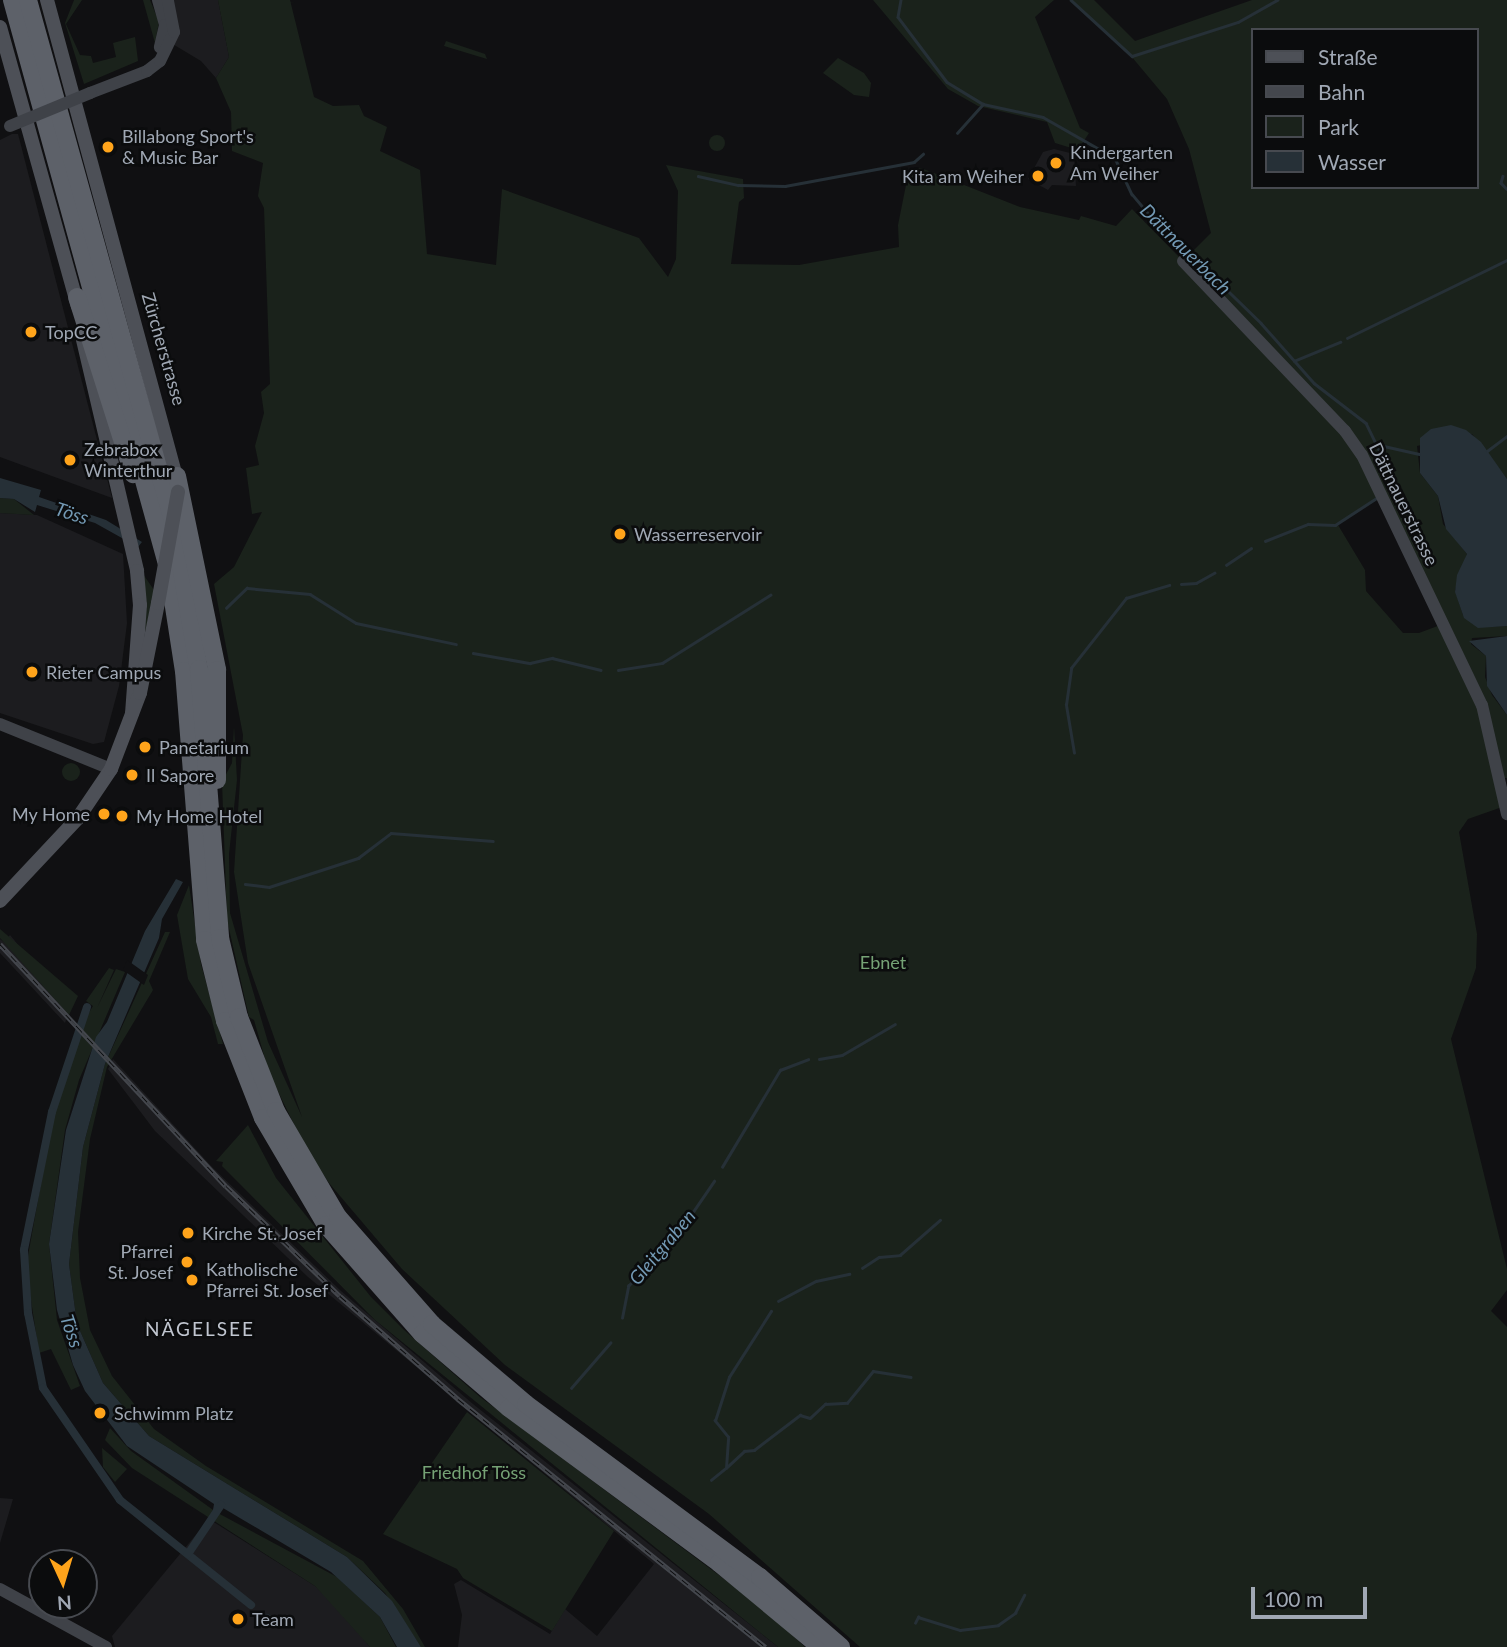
<!DOCTYPE html>
<meta charset="utf-8">
<style>
body{margin:0}
#map{position:relative;width:1507px;height:1647px;overflow:hidden;background:#101012;font-family:Lato,sans-serif}
div>[style]{position:absolute}
.built>*{inset:0;background:#1c1c1f}
.green>*{inset:0;background:#1a221b}
.round{border-radius:50%}
.water>*{inset:0;background:#263037}
.pier>*{inset:0;background:#101012}
.stream>*{height:2.5px;margin:-1.25px;padding:0 1.25px;transform-origin:1.25px;border-radius:1.25px;background:#263037}
.canal>*{height:8px;margin:-4px;padding:0 4px;transform-origin:4px;border-radius:4px;background:#263037}
.secondary>*{height:12px;margin:-6px;padding:0 6px;transform-origin:6px;border-radius:6px;background:#3f4248}
.primary>*{height:14px;margin:-7px;padding:0 7px;transform-origin:7px;border-radius:7px;background:#4d5057}
.highway>*{height:18px;margin:-9px;padding:0 9px;transform-origin:9px;border-radius:9px;background:#5d6169}
.rail>*{height:5px;margin-top:-2.5px;transform-origin:0;background:repeating-linear-gradient(90deg,#0b0c0d 0 8px,#44474d 0 16px);box-sizing:border-box;border-block:2px solid #44474d}
.secondary-bridge>*{height:12px;margin:-6px;padding:0 6px;transform-origin:6px;border-radius:6px;background:#3f4248}
.primary-bridge>*{height:14px;margin:-7px;padding:0 7px;transform-origin:7px;border-radius:7px;background:#4d5057}
.dots>*{width:19px;height:19px;translate:-50% -50%;box-sizing:border-box;border:4px solid #0b0c0d;border-radius:50%}
span{translate:-50% -50%;white-space:nowrap;text-align:center;line-height:1.15;-webkit-text-stroke:5px #0b0c0d;paint-order:stroke}
.poi-label{font-size:18px;color:#a0a8b4}
.left{translate:0 -50%;text-align:left}
.right{translate:-100% -50%;text-align:right}
.street-label{font-size:18px;color:#a0a8b4}
.park-label{font-size:18px;color:#75a275}
.water-label{font-size:19px;color:#7399b4;font-style:italic}
.neighbourhood-label{font-size:19px;color:#c1c6d0;letter-spacing:2px}
.legend{position:absolute;left:1251px;top:28px;width:228px;height:161px;box-sizing:border-box;background:#0b0c0d;border:2px solid #474a50;margin:0;padding:9px 12px;list-style:none;font-size:21px;color:#a0a8b4}
.legend li{display:flex;align-items:center;gap:14px;height:35px}
.legend b{width:35px;border:2px solid #474a50}
.north{position:absolute;left:28px;top:1549px;width:70px;height:70px;box-sizing:border-box;background:#0b0c0d;border:2px solid #474a50;border-radius:50%;rotate:176deg;font-size:19px;font-weight:700;line-height:28px;text-align:center;color:#a0a8b4}
.north::after{content:'';display:block;margin:auto;width:24px;height:32px;background:#ffa41b;clip-path:polygon(50% 0,100% 100%,50% 72%,0 100%)}
.scale{position:absolute;left:1251px;top:1587px;width:116px;height:32px;box-sizing:border-box;border:4px solid #a0a8b4;border-top:0;padding-left:9px;font-size:21px;line-height:24px;white-space:nowrap;color:#a0a8b4;-webkit-text-stroke:5px #0b0c0d;paint-order:stroke}
</style>
<div id="map">
<div class="built">
<div style="clip-path:polygon(168px 0,218px 0,229px 57px,216px 78px,201px 61px,171px 43px)"></div>
<div style="clip-path:polygon(12px 134px,18px 134px,112px 498px,0 457px,0 140px)"></div>
<div style="clip-path:polygon(1054px 149px,1074px 154px,1076px 186px,1052px 185px,1048px 190px,1028px 179px,1043px 152px)"></div>
<div style="clip-path:polygon(0 513px,37px 515px,123px 554px,127px 623px,119px 686px,104px 742px,93px 744px,0 713px)"></div>
<div style="clip-path:polygon(10px 935px,62px 998px,68px 1014px,65px 1023px,0 953px,0 939px,4px 942px)"></div>
<div style="clip-path:polygon(113px 1059px,213px 1168px,341px 1291px,473px 1404px,778px 1647px,458px 1647px,462px 1615px,454px 1584px,461px 1580px,550px 1634px,565px 1609px,597px 1636px,654px 1564px,308px 1277px,155px 1131px,108px 1069px)"></div>
<div style="clip-path:polygon(0 1498px,13px 1499px,0 1543px)"></div>
<div style="clip-path:polygon(209px 1519px,315px 1586px,339px 1608px,370px 1647px,115px 1647px,112px 1636px)"></div>
</div>
<div class="green">
<div style="clip-path:polygon(74px 0,82px 0,66px 24px,80px 55px,91px 56px,93px 63px,116px 57px,113px 43px,135px 37px,138px 61px,84px 84px,65px 23px)"></div>
<div style="clip-path:polygon(143px 0,150px 0,159px 22px,155px 43px)"></div>
<div style="clip-path:polygon(evenodd,218px 0,290px 0,314px 97px,333px 106px,359px 105px,364px 116px,387px 127px,380px 151px,420px 170px,427px 254px,496px 265px,502px 189px,639px 238px,668px 277px,676px 259px,678px 191px,666px 165px,743px 179px,744px 198px,739px 202px,731px 264px,799px 265px,899px 247px,898px 225px,909px 170px,921px 168px,1020px 207px,1079px 220px,1081px 216px,1116px 226px,1132px 209px,1183px 261px,1211px 233px,1189px 149px,1167px 99px,1131px 56px,1071px 0,1094px 0,1135px 41px,1252px 0,1507px 0,1507px 479px,1472px 434px,1417px 446px,1420px 473px,1438px 496px,1443px 524px,1467px 554px,1455px 590px,1463px 615px,1478px 627px,1507px 626px,1507px 636px,1472px 638px,1471px 644px,1486px 656px,1485px 677px,1492px 695px,1507px 715px,1507px 778px,1500px 778px,1505px 806px,1468px 819px,1459px 832px,1477px 934px,1476px 968px,1451px 1039px,1507px 1269px,1507px 1290px,1491px 1311px,1507px 1327px,1507px 1647px,860px 1647px,709px 1514px,505px 1365px,402px 1269px,329px 1183px,306px 1149px,269px 1073px,254px 1020px,249px 1017px,227px 920px,222px 782px,232px 763px,234px 726px,237px 780px,229px 854px,230px 913px,268px 1042px,302px 1117px,248px 963px,234px 872px,243px 735px,214px 584px,234px 567px,262px 512px,252px 514px,246px 468px,259px 465px,255px 446px,264px 413px,261px 392px,270px 384px,264px 208px,258px 196px,263px 163px,232px 151px,231px 112px,216px 78px,229px 57px,218px 0,1253px 30px,1477px 30px,1477px 187px,1253px 187px,1253px 30px,218px 0,1381px 495px,1443px 624px,1419px 633px,1403px 633px,1366px 591px,1365px 570px,1338px 525px,1381px 495px)"></div>
<div style="clip-path:polygon(873px 0,1054px 0,1035px 17px,1080px 128px,1089px 133px,1078px 150px,1055px 143px,1047px 122px,978px 106px,948px 89px)"></div>
<div style="clip-path:polygon(446px 41px,485px 54px,487px 59px,444px 46px)"></div>
<div style="clip-path:polygon(838px 58px,864px 73px,871px 83px,869px 97px,854px 95px,823px 73px)"></div>
<div class="round" style="left:709px;top:135px;width:16px;height:16px"></div>
<div style="clip-path:polygon(0 498px,14px 499px,34px 515px,0 513px)"></div>
<div style="clip-path:polygon(143px 574px,154px 590px,138px 667px)"></div>
<div class="round" style="left:62px;top:763px;width:18px;height:18px"></div>
<div style="clip-path:polygon(189px 885px,201px 964px,223px 1044px,218px 1044px,211px 1017px,188px 979px,177px 915px)"></div>
<div style="clip-path:polygon(0 929px,78px 996px,69px 1015px,0 938px)"></div>
<div style="clip-path:polygon(165px 932px,170px 932px,149px 981px,153px 990px,107px 1067px,90px 1139px,78px 1232px,80px 1278px,90px 1330px,112px 1376px,154px 1429px,206px 1466px,363px 1561px,403px 1609px,425px 1647px,421px 1647px,385px 1593px,347px 1557px,149px 1436px,103px 1383px,77px 1324px,69px 1264px,83px 1147px,105px 1064px)"></div>
<div style="clip-path:polygon(109px 968px,114px 970px,97px 1008px,116px 969px,125px 972px,79px 1080px,65px 1130px,49px 1244px,57px 1320px,80px 1386px,71px 1390px,51px 1349px,39px 1353px,26px 1267px,54px 1111px,78px 1031px,93px 1006px,86px 1001px)"></div>
<div style="clip-path:polygon(248px 1125px,276px 1178px,371px 1297px,403px 1329px,480px 1397px,763px 1608px,805px 1647px,778px 1647px,375px 1320px,222px 1166px,223px 1162px,216px 1161px)"></div>
<div style="clip-path:polygon(467px 1412px,614px 1531px,552px 1631px,463px 1578px,457px 1569px,383px 1534px)"></div>
<div style="clip-path:polygon(110px 1428px,131px 1451px,216px 1512px,337px 1577px,380px 1617px,396px 1647px,370px 1647px,315px 1586px,132px 1468px,105px 1440px)"></div>
<div style="clip-path:polygon(102px 1448px,127px 1469px,115px 1482px,103px 1467px)"></div>
</div>
<div class="water">
<div style="clip-path:polygon(1451px 425px,1466px 430px,1481px 442px,1507px 479px,1507px 626px,1478px 628px,1464px 618px,1455px 592px,1457px 575px,1467px 554px,1446px 529px,1438px 496px,1420px 473px,1420px 438px,1431px 429px)"></div>
<div style="clip-path:polygon(0 478px,41px 490px,39px 497px,106px 520px,142px 542px,138px 547px,95px 523px,37px 505px,35px 512px,14px 499px,0 498px)"></div>
<div style="clip-path:polygon(1507px 636px,1507px 715px,1487px 686px,1486px 656px,1469px 641px)"></div>
<div style="clip-path:polygon(176px 879px,183px 882px,162px 919px,159px 938px,105px 1064px,83px 1147px,69px 1264px,77px 1324px,103px 1383px,149px 1436px,347px 1557px,392px 1601px,421px 1647px,397px 1647px,380px 1617px,331px 1572px,223px 1508px,213px 1510px,214px 1504px,127px 1446px,85px 1391px,73px 1365px,57px 1310px,49px 1244px,66px 1130px,96px 1037px,107px 1022px,145px 931px)"></div>
</div>
<div class="pier">
<div style="clip-path:polygon(127px 960px,148px 975px,144px 985px,123px 970px)"></div>
</div>
<div class="stream">
<div style="left:901px;top:0;width:17px;rotate:100deg"></div>
<div style="left:898px;top:17px;width:81px;rotate:53deg"></div>
<div style="left:947px;top:82px;width:42px;rotate:31.4deg"></div>
<div style="left:983px;top:104px;width:61px;rotate:12.2deg"></div>
<div style="left:1043px;top:117px;width:83px;rotate:29.7deg"></div>
<div style="left:1115px;top:158px;width:40px;rotate:65deg"></div>
<div style="left:1132px;top:194px;width:26px;rotate:50deg"></div>
<div style="left:1149px;top:214px;width:156px;rotate:44.2deg"></div>
<div style="left:1261px;top:323px;width:80px;rotate:48.5deg"></div>
<div style="left:1314px;top:383px;width:66px;rotate:37.6deg"></div>
<div style="left:1366px;top:423px;width:48px;rotate:64deg"></div>
<div style="left:1387px;top:466px;width:18px;rotate:84deg"></div>
<div style="left:1071px;top:0;width:83px;rotate:42.6deg"></div>
<div style="left:1132px;top:56px;width:111px;rotate:-17.8deg"></div>
<div style="left:1238px;top:22px;width:45px;rotate:-29.4deg"></div>
<div style="left:957px;top:133px;width:39px;rotate:-48deg"></div>
<div style="left:698px;top:176px;width:41px;rotate:12.7deg"></div>
<div style="left:738px;top:185px;width:47px;rotate:1.2deg"></div>
<div style="left:785px;top:186px;width:131px;rotate:-10.5deg"></div>
<div style="left:914px;top:162px;width:12px;rotate:-42deg"></div>
<div style="left:1503px;top:176px;width:7px;rotate:106deg"></div>
<div style="left:1501px;top:183px;width:8px;rotate:45deg"></div>
<div style="left:1347px;top:338px;width:178px;rotate:-26deg"></div>
<div style="left:1294px;top:361px;width:50px;rotate:-22.4deg"></div>
<div style="left:1375px;top:444px;width:45px;rotate:12.8deg"></div>
<div style="left:1487px;top:451px;width:25px;rotate:-37deg"></div>
<div style="left:1265px;top:541px;width:46px;rotate:-21.6deg"></div>
<div style="left:1308px;top:524px;width:27px;rotate:2deg"></div>
<div style="left:1335px;top:525px;width:48px;rotate:-33deg"></div>
<div style="left:1226px;top:565px;width:30px;rotate:-34deg"></div>
<div style="left:1181px;top:584px;width:15px;rotate:-4deg"></div>
<div style="left:1196px;top:583px;width:21px;rotate:-29deg"></div>
<div style="left:226px;top:608px;width:29px;rotate:-44deg"></div>
<div style="left:247px;top:588px;width:63px;rotate:5.4deg"></div>
<div style="left:310px;top:594px;width:54px;rotate:32.2deg"></div>
<div style="left:356px;top:623px;width:102px;rotate:11.9deg"></div>
<div style="left:473px;top:653px;width:58px;rotate:10deg"></div>
<div style="left:530px;top:663px;width:23px;rotate:-13deg"></div>
<div style="left:552px;top:658px;width:50px;rotate:13.8deg"></div>
<div style="left:618px;top:670px;width:45px;rotate:-9deg"></div>
<div style="left:662px;top:663px;width:128px;rotate:-32.2deg"></div>
<div style="left:1074px;top:753px;width:49px;rotate:-99.5deg"></div>
<div style="left:1066px;top:705px;width:37px;rotate:-82deg"></div>
<div style="left:1071px;top:668px;width:89px;rotate:-51.8deg"></div>
<div style="left:1126px;top:598px;width:45px;rotate:-16.8deg"></div>
<div style="left:245px;top:884px;width:24px;rotate:7deg"></div>
<div style="left:269px;top:887px;width:94px;rotate:-18deg"></div>
<div style="left:358px;top:858px;width:41px;rotate:-37.1deg"></div>
<div style="left:391px;top:833px;width:102px;rotate:4.5deg"></div>
<div style="left:819px;top:1059px;width:23px;rotate:-10deg"></div>
<div style="left:842px;top:1055px;width:61px;rotate:-30.3deg"></div>
<div style="left:722px;top:1167px;width:113px;rotate:-59.1deg"></div>
<div style="left:780px;top:1070px;width:30px;rotate:-21deg"></div>
<div style="left:862px;top:1268px;width:20px;rotate:-33deg"></div>
<div style="left:879px;top:1257px;width:21px;rotate:-5deg"></div>
<div style="left:900px;top:1255px;width:53px;rotate:-41.2deg"></div>
<div style="left:778px;top:1301px;width:43px;rotate:-27.8deg"></div>
<div style="left:816px;top:1281px;width:34px;rotate:-12deg"></div>
<div style="left:622px;top:1318px;width:33px;rotate:-79deg"></div>
<div style="left:628px;top:1286px;width:67px;rotate:-45.6deg"></div>
<div style="left:675px;top:1238px;width:69px;rotate:-55.6deg"></div>
<div style="left:571px;top:1388px;width:60px;rotate:-49.1deg"></div>
<div style="left:726px;top:1468px;width:25px;rotate:-43deg"></div>
<div style="left:744px;top:1451px;width:10px;rotate:-6deg"></div>
<div style="left:754px;top:1450px;width:58px;rotate:-37.3deg"></div>
<div style="left:800px;top:1415px;width:10px;rotate:17deg"></div>
<div style="left:810px;top:1418px;width:21px;rotate:-43deg"></div>
<div style="left:825px;top:1404px;width:22px;rotate:-3deg"></div>
<div style="left:847px;top:1403px;width:41px;rotate:-50.9deg"></div>
<div style="left:873px;top:1371px;width:38px;rotate:9deg"></div>
<div style="left:711px;top:1480px;width:19px;rotate:-39deg"></div>
<div style="left:726px;top:1468px;width:31px;rotate:-86deg"></div>
<div style="left:728px;top:1437px;width:21px;rotate:-129deg"></div>
<div style="left:715px;top:1421px;width:46px;rotate:-72.3deg"></div>
<div style="left:729px;top:1377px;width:78px;rotate:-57.5deg"></div>
<div style="left:915px;top:1623px;width:7px;rotate:-63deg"></div>
<div style="left:918px;top:1617px;width:44px;rotate:17.2deg"></div>
<div style="left:960px;top:1630px;width:38px;rotate:-7deg"></div>
<div style="left:998px;top:1625px;width:21px;rotate:-35deg"></div>
<div style="left:1015px;top:1613px;width:20px;rotate:-63deg"></div>
</div>
<div class="canal">
<div style="left:87px;top:1007px;width:111px;rotate:108.4deg"></div>
<div style="left:52px;top:1112px;width:141px;rotate:101.5deg"></div>
<div style="left:24px;top:1250px;width:63px;rotate:86.4deg"></div>
<div style="left:28px;top:1313px;width:76px;rotate:78.7deg"></div>
<div style="left:43px;top:1388px;width:136px;rotate:55.5deg"></div>
<div style="left:120px;top:1500px;width:168px;rotate:38.7deg"></div>
<div style="left:188px;top:1554px;width:59px;rotate:-56deg"></div>
<div style="left:267px;top:1618px;width:4px;rotate:34deg"></div>
</div>
<div class="secondary">
<div style="left:158px;top:0;width:26px;rotate:74deg"></div>
<div style="left:165px;top:25px;width:23px;rotate:103deg"></div>
<div style="left:90px;top:93px;width:61px;rotate:-21.1deg"></div>
<div style="left:147px;top:71px;width:16px;rotate:-38deg"></div>
<div style="left:160px;top:61px;width:32px;rotate:-64deg"></div>
<div style="left:174px;top:32px;width:33px;rotate:-101deg"></div>
<div style="left:1183px;top:261px;width:235px;rotate:46.4deg"></div>
<div style="left:1345px;top:431px;width:29px;rotate:55deg"></div>
<div style="left:1362px;top:455px;width:277px;rotate:64.4deg"></div>
<div style="left:1482px;top:705px;width:112px;rotate:77.1deg"></div>
<div style="left:0;top:724px;width:120px;rotate:22.1deg"></div>
<div style="left:0;top:1589px;width:121px;rotate:28.7deg"></div>
</div>
<div class="primary">
<div style="left:47px;top:0;width:501px;rotate:74.86deg"></div>
<div style="left:0;top:27px;width:290px;rotate:74.4deg"></div>
<div style="left:83px;top:340px;width:237px;rotate:76.8deg"></div>
<div style="left:137px;top:571px;width:34px;rotate:85deg"></div>
<div style="left:140px;top:605px;width:108px;rotate:94.2deg"></div>
<div style="left:0;top:901px;width:114px;rotate:-46.8deg"></div>
<div style="left:78px;top:818px;width:59px;rotate:-56deg"></div>
<div style="left:111px;top:769px;width:81px;rotate:-69.1deg"></div>
<div style="left:140px;top:693px;width:92px;rotate:-78.7deg"></div>
</div>
<div class="highway">
<div style="left:12px;top:0;width:589px;rotate:74.64deg"></div>
<div style="left:168px;top:568px;width:104px;rotate:81.2deg"></div>
<div style="left:184px;top:671px;width:270px;rotate:85.5deg"></div>
<div style="left:205px;top:940px;width:83px;rotate:76.1deg"></div>
<div style="left:225px;top:1021px;width:104px;rotate:68.6deg"></div>
<div style="left:263px;top:1118px;width:124px;rotate:59.5deg"></div>
<div style="left:326px;top:1225px;width:145px;rotate:48.6deg"></div>
<div style="left:422px;top:1334px;width:114px;rotate:40.4deg"></div>
<div style="left:509px;top:1408px;width:261px;rotate:36.4deg"></div>
<div style="left:719px;top:1563px;width:131px;rotate:39.7deg"></div>
<div style="left:28px;top:0;width:545px;rotate:74.46deg"></div>
<div style="left:174px;top:525px;width:146px;rotate:80.2deg"></div>
<div style="left:199px;top:669px;width:270px;rotate:85.5deg"></div>
<div style="left:220px;top:938px;width:81px;rotate:76.5deg"></div>
<div style="left:239px;top:1017px;width:101px;rotate:68.5deg"></div>
<div style="left:276px;top:1111px;width:123px;rotate:59.7deg"></div>
<div style="left:338px;top:1217px;width:142px;rotate:48.7deg"></div>
<div style="left:432px;top:1324px;width:123px;rotate:40.4deg"></div>
<div style="left:526px;top:1404px;width:291px;rotate:36.5deg"></div>
<div style="left:760px;top:1577px;width:107px;rotate:40.8deg"></div>
<div style="left:77px;top:297px;width:186px;rotate:72.4deg"></div>
<div style="left:177px;top:476px;width:198px;rotate:78.3deg"></div>
<div style="left:217px;top:670px;width:110px;rotate:90deg"></div>
</div>
<div class="rail">
<div style="left:0;top:944px;width:331px;rotate:47deg"></div>
<div style="left:226px;top:1186px;width:158px;rotate:44deg"></div>
<div style="left:340px;top:1296px;width:157px;rotate:41.1deg"></div>
<div style="left:458px;top:1399px;width:395px;rotate:38.9deg"></div>
</div>
<div class="secondary-bridge">
<div style="left:10px;top:126px;width:87px;rotate:-22.4deg"></div>
</div>
<div class="primary-bridge">
<div style="left:158px;top:603px;width:113px;rotate:-79.8deg"></div>
</div>
<div class="dots">
<div style="left:108px;top:147px;background:#ffa41b"></div>
<div style="left:1056px;top:163px;background:#ffa41b"></div>
<div style="left:1038px;top:176px;background:#ffa41b"></div>
<div style="left:31px;top:332px;background:#ffa41b"></div>
<div style="left:70px;top:460px;background:#ffa41b"></div>
<div style="left:620px;top:534px;background:#ffa41b"></div>
<div style="left:32px;top:672px;background:#ffa41b"></div>
<div style="left:145px;top:747px;background:#ffa41b"></div>
<div style="left:132px;top:775px;background:#ffa41b"></div>
<div style="left:104px;top:814px;background:#ffa41b"></div>
<div style="left:122px;top:816px;background:#ffa41b"></div>
<div style="left:188px;top:1233px;background:#ffa41b"></div>
<div style="left:187px;top:1262px;background:#ffa41b"></div>
<div style="left:192px;top:1280px;background:#ffa41b"></div>
<div style="left:100px;top:1413px;background:#ffa41b"></div>
<div style="left:238px;top:1619px;background:#ffa41b"></div>
</div>
<div class="poi-label">
<span class="left" style="left:122px;top:147px">Billabong Sport's<br>&amp; Music Bar</span>
<span class="left" style="left:1070px;top:163px">Kindergarten<br>Am Weiher</span>
<span class="right" style="left:1024px;top:176px">Kita am Weiher</span>
<span class="left" style="left:45px;top:332px">TopCC</span>
<span class="left" style="left:84px;top:460px">Zebrabox<br>Winterthur</span>
<span class="left" style="left:634px;top:534px">Wasserreservoir</span>
<span class="left" style="left:46px;top:672px">Rieter Campus</span>
<span class="left" style="left:159px;top:747px">Panetarium</span>
<span class="left" style="left:146px;top:775px">Il Sapore</span>
<span class="right" style="left:90px;top:814px">My Home</span>
<span class="left" style="left:136px;top:816px">My Home Hotel</span>
<span class="left" style="left:202px;top:1233px">Kirche St. Josef</span>
<span class="right" style="left:173px;top:1262px">Pfarrei<br>St. Josef</span>
<span class="left" style="left:206px;top:1280px">Katholische<br>Pfarrei St. Josef</span>
<span class="left" style="left:114px;top:1413px">Schwimm Platz</span>
<span class="left" style="left:252px;top:1619px">Team</span>
</div>
<div class="street-label">
<span style="left:164px;top:349px;rotate:74deg">Zürcherstrasse</span>
<span style="left:1404px;top:504px;rotate:64deg">Dättnauerstrasse</span>
</div>
<div class="park-label">
<span style="left:883px;top:962px">Ebnet</span>
<span style="left:474px;top:1472px">Friedhof Töss</span>
</div>
<div class="water-label">
<span style="left:1186px;top:249px;rotate:45deg">Dättnauerbach</span>
<span style="left:72px;top:513px;rotate:18deg">Töss</span>
<span style="left:662px;top:1247px;rotate:-50deg">Gleitgraben</span>
<span style="left:72px;top:1331px;rotate:71deg">Töss</span>
</div>
<div class="neighbourhood-label">
<span style="left:200px;top:1329px">NÄGELSEE</span>
</div>
<ul class="legend">
<li><b style="height:9px;background:#4d5057"></b>Straße</li>
<li><b style="height:9px;background:#44474d"></b>Bahn</li>
<li><b style="height:19px;background:#1a221b"></b>Park</li>
<li><b style="height:19px;background:#263037"></b>Wasser</li>
</ul>
<div class="north">N</div>
<div class="scale">100 m</div>
</div>
